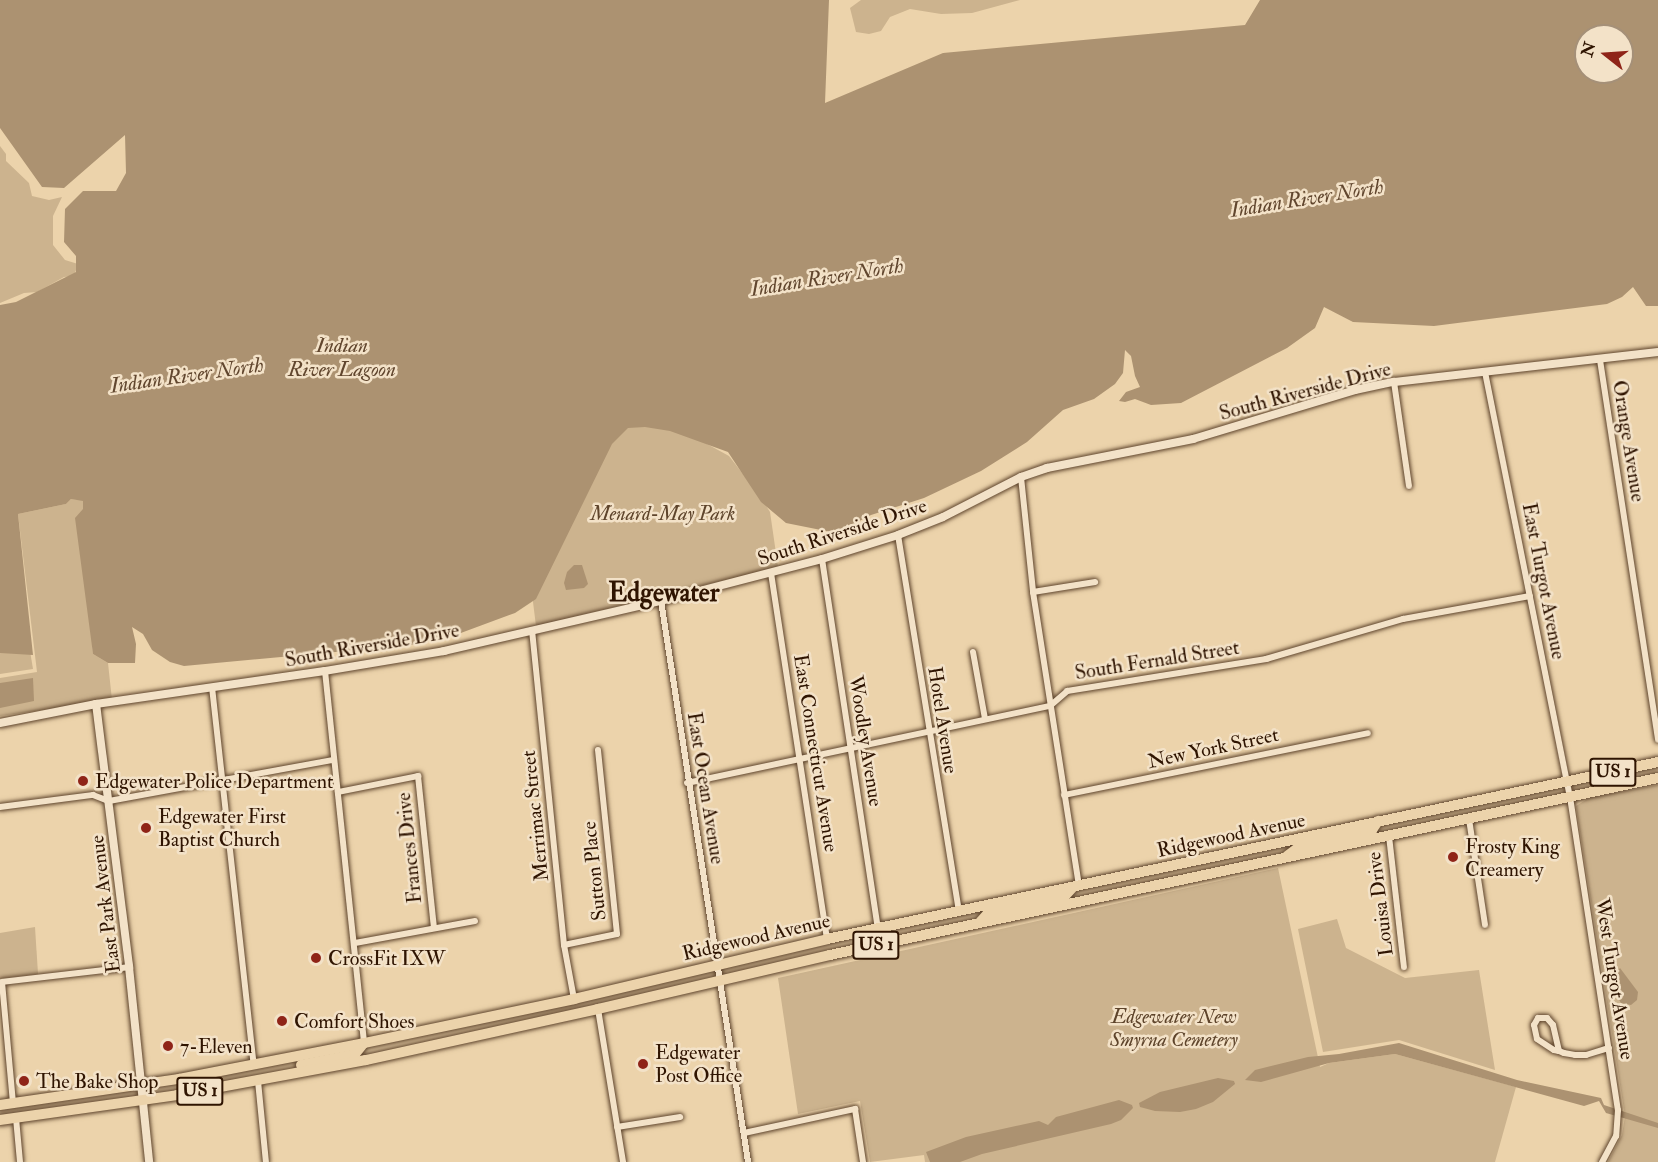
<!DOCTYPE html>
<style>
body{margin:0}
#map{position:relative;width:1658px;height:1162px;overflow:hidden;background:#ecd3ab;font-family:"IM FELL Double Pica",serif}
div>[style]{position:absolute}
.green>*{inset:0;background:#ccb38e}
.water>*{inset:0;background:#ac9271}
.roads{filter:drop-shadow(0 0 2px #5e442c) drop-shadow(0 0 2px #5e442c)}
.minor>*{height:6px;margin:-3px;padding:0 3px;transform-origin:3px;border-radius:3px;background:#f3e2c8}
.tertiary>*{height:8px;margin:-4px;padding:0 4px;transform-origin:4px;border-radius:4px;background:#f3e2c8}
.primary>*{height:10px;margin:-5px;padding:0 5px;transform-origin:5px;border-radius:5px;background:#ecd3ab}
.dots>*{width:16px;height:16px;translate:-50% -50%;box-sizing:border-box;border:3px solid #f3e2c8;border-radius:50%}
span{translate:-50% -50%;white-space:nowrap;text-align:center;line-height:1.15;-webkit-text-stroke:5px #f3e2c8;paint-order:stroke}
.shield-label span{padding:2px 4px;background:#f3e2c8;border:2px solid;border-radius:4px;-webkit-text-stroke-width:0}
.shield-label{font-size:18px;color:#2f1401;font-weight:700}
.street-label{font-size:20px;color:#2f1401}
.park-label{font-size:20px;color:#5e442b;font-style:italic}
.poi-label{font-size:20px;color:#2f1401}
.left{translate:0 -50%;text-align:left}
.water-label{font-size:21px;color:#61462e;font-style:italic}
.district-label{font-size:26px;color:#2f1401;font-weight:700}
.north{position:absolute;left:1574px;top:24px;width:60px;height:60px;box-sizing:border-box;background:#f3e2c8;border:2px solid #a59078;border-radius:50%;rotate:287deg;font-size:16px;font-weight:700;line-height:24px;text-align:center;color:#2f1401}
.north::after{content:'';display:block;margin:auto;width:21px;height:27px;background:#8f2418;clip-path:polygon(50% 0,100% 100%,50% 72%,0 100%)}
</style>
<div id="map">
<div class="green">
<div style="clip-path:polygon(861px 0,1020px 0,972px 13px,941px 14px,910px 9px,890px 17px,881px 31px,869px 34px,856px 32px,850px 8px)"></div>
<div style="clip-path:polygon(0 146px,6px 154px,6px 161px,29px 183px,32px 196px,49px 200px,62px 197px,53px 216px,53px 245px,65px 260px,78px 264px,74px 276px,64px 277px,37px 292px,24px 293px,0 303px)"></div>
<div style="clip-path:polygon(665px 421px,729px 456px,760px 496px,770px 512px,778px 567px,536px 626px,532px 594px,578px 430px)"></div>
<div style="clip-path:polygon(71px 499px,83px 500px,93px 654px,108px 663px,112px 700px,0 716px,0 678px,37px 672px,18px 514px,66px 504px)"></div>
<div style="clip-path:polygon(30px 651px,33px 669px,0 674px,0 652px)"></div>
<div style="clip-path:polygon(1658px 785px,1658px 1162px,1608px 1162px,1622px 1135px,1625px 1116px,1576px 806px,1589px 798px)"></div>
<div style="clip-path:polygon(1278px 868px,1320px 1067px,1329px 1063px,1395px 1054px,1516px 1087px,1495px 1162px,925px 1162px,924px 1155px,870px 1162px,860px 1101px,798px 1114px,778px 978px)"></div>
<div style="clip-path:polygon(1337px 919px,1346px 948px,1405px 978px,1479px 970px,1495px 1070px,1399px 1040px,1323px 1052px,1298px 929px)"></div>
<div style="clip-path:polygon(35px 927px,38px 974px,0 979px,0 933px)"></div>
</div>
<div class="water">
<div style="clip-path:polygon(evenodd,0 0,829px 0,825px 103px,943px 53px,1245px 25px,1260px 0,1658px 0,1658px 306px,1646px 306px,1633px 287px,1622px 297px,1607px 304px,1434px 326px,1353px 322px,1324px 307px,1315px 328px,1287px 348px,1181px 403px,1151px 405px,1135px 399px,1125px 402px,1119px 401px,1126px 392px,1140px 387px,1135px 376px,1131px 356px,1125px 350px,1123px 373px,1115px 384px,1094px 399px,1063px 410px,1027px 442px,981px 471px,924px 498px,871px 515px,836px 533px,786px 523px,761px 502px,728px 452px,670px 431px,645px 427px,628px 428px,612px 444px,536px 599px,515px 613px,450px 637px,411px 645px,184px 666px,170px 662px,152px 650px,143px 634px,132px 627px,136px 644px,135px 663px,108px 663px,93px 654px,75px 518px,83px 509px,83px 501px,71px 499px,66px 504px,18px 514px,33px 655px,0 653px,0 305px,16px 302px,76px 272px,76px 256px,64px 242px,65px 209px,83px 191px,116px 191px,126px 173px,125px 135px,64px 188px,42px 187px,0 128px,0 0,1586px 36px,1622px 36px,1622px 72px,1586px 72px,1586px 36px)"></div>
<div style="clip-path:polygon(574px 565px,582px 565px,588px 584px,584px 588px,566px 590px,564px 583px,567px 572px)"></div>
<div style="clip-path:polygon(33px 678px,34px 701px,0 708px,0 683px)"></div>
<div style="clip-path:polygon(1620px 968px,1638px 992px,1637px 1000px,1631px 1005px,1621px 1003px,1618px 998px,1616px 973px)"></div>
<div style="clip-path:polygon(1399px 1043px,1517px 1080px,1601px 1098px,1604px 1105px,1658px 1123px,1658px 1128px,1606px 1113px,1599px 1101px,1584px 1106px,1395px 1054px,1329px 1063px,1261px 1082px,1245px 1080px,1255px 1070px,1308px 1057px,1339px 1054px)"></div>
<div style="clip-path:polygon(1218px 1078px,1234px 1081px,1235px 1084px,1213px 1102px,1196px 1109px,1180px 1112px,1155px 1111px,1140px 1107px,1139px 1103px,1160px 1092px)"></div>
<div style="clip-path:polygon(1119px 1100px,1132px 1105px,1133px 1108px,1121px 1120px,1111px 1124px,982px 1154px,960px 1162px,930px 1162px,926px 1152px,966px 1137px,1039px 1121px,1048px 1125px,1056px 1117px)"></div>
</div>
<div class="roads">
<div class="minor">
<div style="left:1600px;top:360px;width:384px;rotate:81.3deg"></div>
<div style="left:1485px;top:372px;width:433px;rotate:78.7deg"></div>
<div style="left:1570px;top:797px;width:317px;rotate:81.3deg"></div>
<div style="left:1618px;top:1110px;width:26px;rotate:94deg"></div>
<div style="left:1616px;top:1136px;width:30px;rotate:118deg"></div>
<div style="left:1394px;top:382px;width:105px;rotate:81.8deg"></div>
<div style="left:1021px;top:477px;width:116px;rotate:84deg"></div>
<div style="left:1033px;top:592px;width:297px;rotate:81.1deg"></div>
<div style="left:898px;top:535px;width:381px;rotate:80.8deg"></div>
<div style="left:822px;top:559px;width:373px;rotate:81.4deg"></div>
<div style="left:771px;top:573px;width:370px;rotate:81.3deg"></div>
<div style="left:1033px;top:592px;width:63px;rotate:-9.2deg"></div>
<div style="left:661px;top:601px;width:568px;rotate:81.18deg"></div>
<div style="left:532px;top:630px;width:317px;rotate:84.2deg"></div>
<div style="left:564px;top:945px;width:55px;rotate:79.5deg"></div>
<div style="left:973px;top:652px;width:68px;rotate:79.8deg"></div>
<div style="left:325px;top:671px;width:374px;rotate:84deg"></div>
<div style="left:212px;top:687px;width:380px;rotate:83.7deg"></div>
<div style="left:687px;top:783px;width:371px;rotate:-12deg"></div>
<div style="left:1050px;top:706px;width:23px;rotate:-41deg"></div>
<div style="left:1067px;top:691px;width:202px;rotate:-9.1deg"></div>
<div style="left:1266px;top:659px;width:143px;rotate:-16.3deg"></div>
<div style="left:1403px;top:619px;width:129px;rotate:-10.3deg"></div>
<div style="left:338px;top:792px;width:82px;rotate:-11.3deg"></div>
<div style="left:418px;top:776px;width:152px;rotate:84deg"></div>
<div style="left:1064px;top:795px;width:310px;rotate:-11.5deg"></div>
<div style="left:0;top:807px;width:94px;rotate:-7.4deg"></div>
<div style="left:93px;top:795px;width:17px;rotate:21deg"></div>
<div style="left:109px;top:801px;width:228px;rotate:-10.4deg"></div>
<div style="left:1469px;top:819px;width:107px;rotate:81.4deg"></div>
<div style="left:1389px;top:836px;width:132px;rotate:83.5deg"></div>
<div style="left:355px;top:943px;width:122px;rotate:-10.4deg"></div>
<div style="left:564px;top:945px;width:54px;rotate:-11.7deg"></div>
<div style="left:617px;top:934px;width:185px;rotate:-95.9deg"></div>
<div style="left:598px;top:1009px;width:155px;rotate:80.7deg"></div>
<div style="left:1559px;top:1051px;width:27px;rotate:-103deg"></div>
<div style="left:1553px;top:1025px;width:9px;rotate:-131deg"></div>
<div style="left:1547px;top:1018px;width:9px;rotate:180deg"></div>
<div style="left:1538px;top:1018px;width:8px;rotate:120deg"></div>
<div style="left:1534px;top:1025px;width:14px;rotate:78deg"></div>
<div style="left:1537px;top:1039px;width:20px;rotate:33deg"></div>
<div style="left:1554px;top:1050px;width:5px;rotate:11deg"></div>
<div style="left:1559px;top:1051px;width:5px;rotate:22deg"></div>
<div style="left:1564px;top:1053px;width:11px;rotate:10deg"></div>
<div style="left:1575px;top:1055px;width:11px"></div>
<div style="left:1586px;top:1055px;width:24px;rotate:-17deg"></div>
<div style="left:258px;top:1081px;width:81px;rotate:84.4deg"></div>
<div style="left:13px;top:1103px;width:121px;rotate:-95.2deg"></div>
<div style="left:2px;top:982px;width:128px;rotate:-6.7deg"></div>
<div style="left:16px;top:1118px;width:44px;rotate:84.8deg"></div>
<div style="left:617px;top:1127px;width:64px;rotate:-9deg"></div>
<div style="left:744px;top:1133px;width:114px;rotate:-12.2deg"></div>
<div style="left:855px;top:1109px;width:54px;rotate:81.4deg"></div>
</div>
<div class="tertiary">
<div style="left:96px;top:704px;width:265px;rotate:82.8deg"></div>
<div style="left:129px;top:967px;width:196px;rotate:84.1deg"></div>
<div style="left:0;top:723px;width:98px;rotate:-11.2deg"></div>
<div style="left:96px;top:704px;width:231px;rotate:-8.2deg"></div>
<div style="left:325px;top:671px;width:121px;rotate:-9.5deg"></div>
<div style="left:444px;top:651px;width:223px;rotate:-13deg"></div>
<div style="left:661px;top:601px;width:166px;rotate:-14.6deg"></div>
<div style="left:822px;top:559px;width:80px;rotate:-17.5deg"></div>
<div style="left:898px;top:535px;width:48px;rotate:-21.8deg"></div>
<div style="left:943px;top:517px;width:88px;rotate:-27.1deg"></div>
<div style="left:1021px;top:477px;width:28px;rotate:-19deg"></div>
<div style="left:1047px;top:468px;width:149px;rotate:-11.2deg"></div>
<div style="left:1193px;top:439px;width:169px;rotate:-16.8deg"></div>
<div style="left:1355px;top:390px;width:40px;rotate:-12deg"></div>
<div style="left:1394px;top:382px;width:266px;rotate:-6.5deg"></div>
</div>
<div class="primary">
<div style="left:1287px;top:856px;width:15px;rotate:-37deg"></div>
<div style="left:1299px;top:847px;width:67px;rotate:-12deg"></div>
<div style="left:1365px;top:833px;width:8px;rotate:-23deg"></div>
<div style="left:1372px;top:830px;width:11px;rotate:-56deg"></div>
<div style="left:980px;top:922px;width:12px;rotate:-48deg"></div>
<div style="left:988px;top:913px;width:79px;rotate:-12.4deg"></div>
<div style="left:1065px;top:896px;width:12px;rotate:-48deg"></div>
<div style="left:301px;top:1065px;width:55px;rotate:-11.5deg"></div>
<div style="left:355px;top:1054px;width:14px;rotate:-51deg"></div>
<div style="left:0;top:1105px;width:181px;rotate:-8.3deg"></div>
<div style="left:179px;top:1079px;width:188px;rotate:-11deg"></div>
<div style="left:364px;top:1043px;width:215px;rotate:-11.8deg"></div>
<div style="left:574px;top:999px;width:260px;rotate:-13.3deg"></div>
<div style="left:827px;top:939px;width:850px;rotate:-12.02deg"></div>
<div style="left:0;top:1120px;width:179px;rotate:-8deg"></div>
<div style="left:177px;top:1095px;width:192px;rotate:-10.5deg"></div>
<div style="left:366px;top:1060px;width:238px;rotate:-12.4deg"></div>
<div style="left:598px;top:1009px;width:238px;rotate:-13.1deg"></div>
<div style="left:830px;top:955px;width:847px;rotate:-12.07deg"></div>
</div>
</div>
<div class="dots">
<div style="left:83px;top:781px;background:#8f2418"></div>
<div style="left:146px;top:828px;background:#8f2418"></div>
<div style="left:1453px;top:857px;background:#8f2418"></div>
<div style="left:316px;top:958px;background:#8f2418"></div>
<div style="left:282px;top:1021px;background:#8f2418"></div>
<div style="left:168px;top:1046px;background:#8f2418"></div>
<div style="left:643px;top:1064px;background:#8f2418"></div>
<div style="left:24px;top:1081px;background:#8f2418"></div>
</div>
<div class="shield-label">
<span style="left:1613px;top:772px">US 1</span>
<span style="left:876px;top:945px">US 1</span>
<span style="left:200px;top:1091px">US 1</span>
</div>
<div class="street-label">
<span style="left:1305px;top:391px;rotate:-15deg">South Riverside Drive</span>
<span style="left:1629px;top:441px;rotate:81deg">Orange Avenue</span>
<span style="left:842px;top:532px;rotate:-18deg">South Riverside Drive</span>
<span style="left:1544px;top:581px;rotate:79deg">East Turgot Avenue</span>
<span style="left:372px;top:645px;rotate:-10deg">South Riverside Drive</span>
<span style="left:1157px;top:660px;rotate:-9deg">South Fernald Street</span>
<span style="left:943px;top:720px;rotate:81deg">Hotel Avenue</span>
<span style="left:866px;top:741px;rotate:81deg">Woodley Avenue</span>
<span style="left:1213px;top:748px;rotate:-12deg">New York Street</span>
<span style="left:816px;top:753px;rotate:81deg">East Connecticut Avenue</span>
<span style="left:706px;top:788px;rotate:81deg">East Ocean Avenue</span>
<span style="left:535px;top:816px;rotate:-96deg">Merrimac Street</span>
<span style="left:1231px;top:835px;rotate:-12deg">Ridgewood Avenue</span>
<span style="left:409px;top:848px;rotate:-96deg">Frances Drive</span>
<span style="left:594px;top:871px;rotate:-96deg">Sutton Place</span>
<span style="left:105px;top:904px;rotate:-97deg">East Park Avenue</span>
<span style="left:1380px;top:904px;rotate:-97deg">Louisa Drive</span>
<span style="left:756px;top:937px;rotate:-13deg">Ridgewood Avenue</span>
<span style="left:1615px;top:979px;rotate:81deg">West Turgot Avenue</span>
</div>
<div class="park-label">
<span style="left:663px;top:513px">Menard-May Park</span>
<span style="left:1174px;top:1028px">Edgewater New<br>Smyrna Cemetery</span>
</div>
<div class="poi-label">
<span class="left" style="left:95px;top:781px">Edgewater Police Department</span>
<span class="left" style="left:158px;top:828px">Edgewater First<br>Baptist Church</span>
<span class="left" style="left:1465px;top:858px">Frosty King<br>Creamery</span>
<span class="left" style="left:328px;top:958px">CrossFit IXW</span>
<span class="left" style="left:294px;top:1021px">Comfort Shoes</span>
<span class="left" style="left:180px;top:1046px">7-Eleven</span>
<span class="left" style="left:655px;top:1064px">Edgewater<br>Post Office</span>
<span class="left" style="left:36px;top:1081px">The Bake Shop</span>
</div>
<div class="water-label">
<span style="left:1307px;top:199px;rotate:-9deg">Indian River North</span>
<span style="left:827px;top:278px;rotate:-9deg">Indian River North</span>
<span style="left:342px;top:358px">Indian<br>River Lagoon</span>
<span style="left:187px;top:376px;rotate:-8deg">Indian River North</span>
</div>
<div class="district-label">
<span style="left:664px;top:594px">Edgewater</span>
</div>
<div class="north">N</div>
</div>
